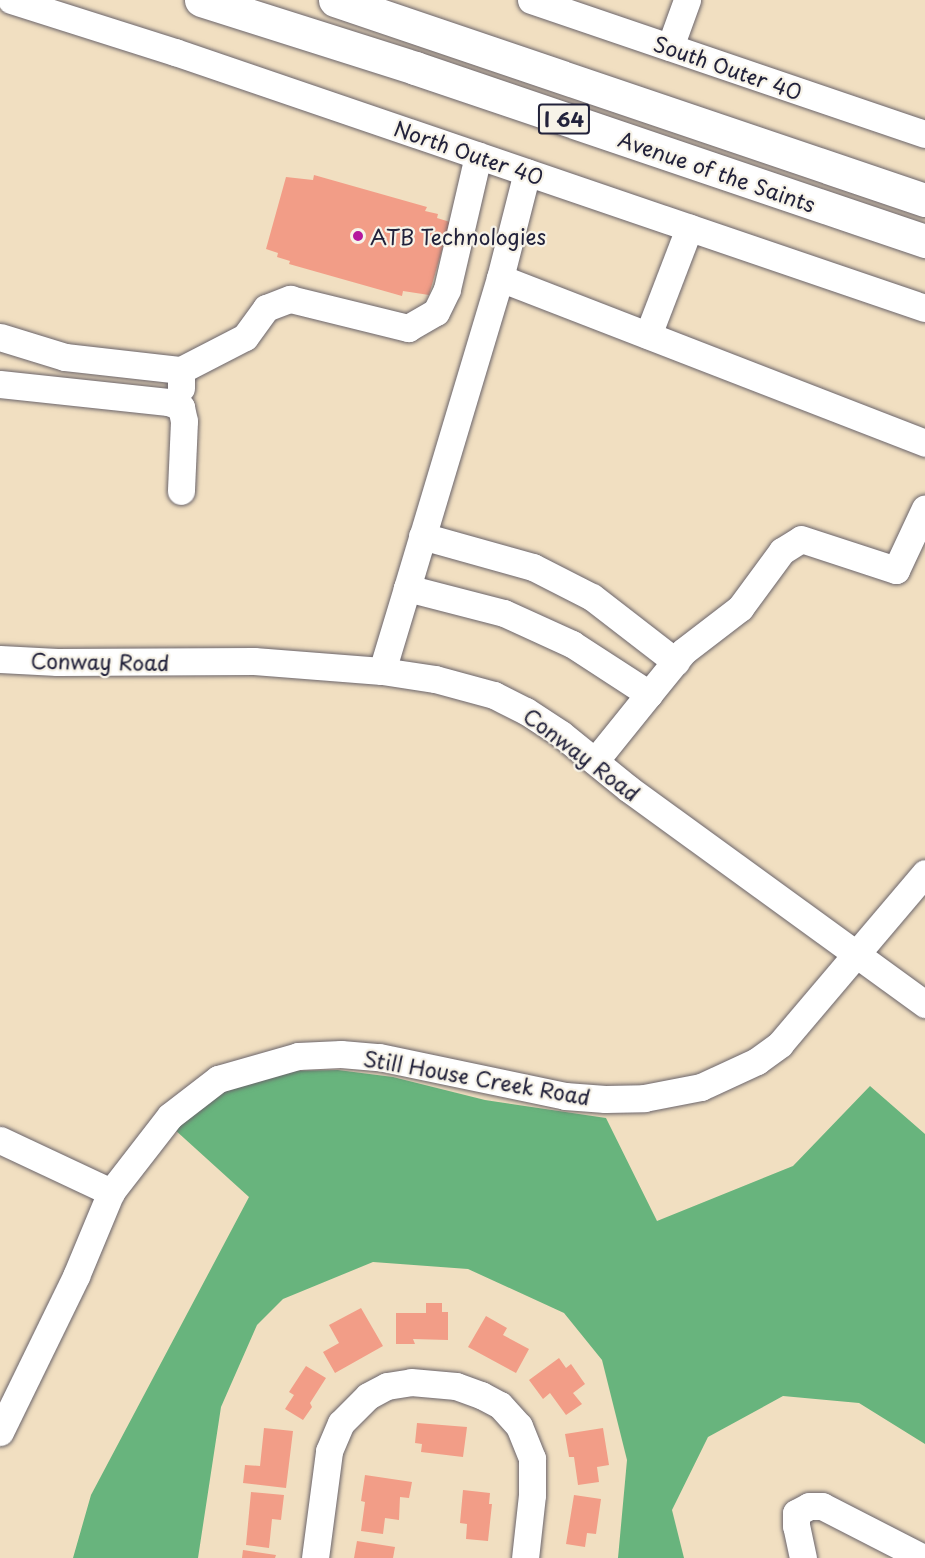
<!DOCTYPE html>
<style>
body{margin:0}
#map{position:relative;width:925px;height:1558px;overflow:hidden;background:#f1dfc1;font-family:"Playpen Sans",sans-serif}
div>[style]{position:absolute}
.forest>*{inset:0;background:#68b47d}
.building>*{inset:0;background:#f29d87}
.roads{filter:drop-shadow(0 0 2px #6a646a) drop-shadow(0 0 2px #6a646a)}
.minor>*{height:27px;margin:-13.5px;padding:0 13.5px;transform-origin:13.5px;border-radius:13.5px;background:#fff}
.highway>*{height:33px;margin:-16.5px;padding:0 16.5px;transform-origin:16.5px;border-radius:16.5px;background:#fff}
.dots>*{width:16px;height:16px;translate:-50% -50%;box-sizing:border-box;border:3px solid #f7f3e8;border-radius:50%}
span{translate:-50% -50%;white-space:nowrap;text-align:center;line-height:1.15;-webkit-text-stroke:4.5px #f7f3e8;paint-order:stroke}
.shield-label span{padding:2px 4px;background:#f7f3e8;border:2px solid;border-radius:4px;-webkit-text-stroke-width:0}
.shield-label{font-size:20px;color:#22223b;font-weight:700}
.street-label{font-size:21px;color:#22223b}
.poi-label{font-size:21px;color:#22223b}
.left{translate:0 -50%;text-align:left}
</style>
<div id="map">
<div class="forest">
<div style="clip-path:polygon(338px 1070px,393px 1077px,485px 1100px,606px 1118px,657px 1221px,793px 1166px,870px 1086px,925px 1134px,925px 1444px,859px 1403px,783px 1396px,708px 1437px,672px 1510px,684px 1558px,618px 1558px,627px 1460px,602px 1360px,564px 1313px,468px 1269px,373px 1262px,283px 1299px,257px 1325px,221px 1407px,198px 1558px,73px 1558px,91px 1495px,249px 1197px,174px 1129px,223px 1089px,281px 1071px)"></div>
</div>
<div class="building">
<div style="clip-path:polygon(314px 175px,427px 207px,425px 211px,438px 214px,437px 218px,450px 222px,429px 295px,403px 291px,402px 296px,289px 264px,290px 261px,277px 257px,278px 253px,266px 249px,286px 177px,313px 180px)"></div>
<div style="clip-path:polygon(426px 1303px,442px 1303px,442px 1312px,448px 1312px,448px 1340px,413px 1339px,415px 1344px,396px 1344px,396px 1313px,426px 1313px)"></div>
<div style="clip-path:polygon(361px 1308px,383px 1346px,335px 1373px,323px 1352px,339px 1343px,329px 1325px)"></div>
<div style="clip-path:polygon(486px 1316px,507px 1328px,503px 1335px,529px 1349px,516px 1373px,468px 1347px)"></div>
<div style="clip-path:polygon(559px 1358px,566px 1368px,571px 1364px,585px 1384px,573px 1393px,582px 1404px,566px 1415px,550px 1393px,543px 1399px,529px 1380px)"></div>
<div style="clip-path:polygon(306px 1366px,326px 1378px,310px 1403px,312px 1407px,303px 1420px,285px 1409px,294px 1395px,289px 1392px)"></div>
<div style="clip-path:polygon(417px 1423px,467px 1427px,463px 1457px,421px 1452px,422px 1444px,415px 1443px)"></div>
<div style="clip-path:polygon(264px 1428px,293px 1431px,286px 1488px,243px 1483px,245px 1465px,260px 1466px)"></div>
<div style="clip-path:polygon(603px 1428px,609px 1465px,597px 1467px,599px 1482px,578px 1485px,574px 1457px,569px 1457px,565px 1434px)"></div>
<div style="clip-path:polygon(365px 1475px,412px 1482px,409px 1498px,400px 1497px,399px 1520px,385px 1518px,383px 1534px,361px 1531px,365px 1502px,361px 1501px)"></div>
<div style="clip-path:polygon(463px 1490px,490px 1493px,489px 1504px,492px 1504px,488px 1541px,466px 1539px,467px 1524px,460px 1523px)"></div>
<div style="clip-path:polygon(251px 1492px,284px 1495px,281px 1520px,272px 1519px,269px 1548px,246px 1545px)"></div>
<div style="clip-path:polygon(574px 1495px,601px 1499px,596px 1534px,587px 1533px,585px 1547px,566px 1544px)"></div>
<div style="clip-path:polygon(357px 1541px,395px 1547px,393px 1558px,354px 1558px)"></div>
<div style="clip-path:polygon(243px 1550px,276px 1555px,275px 1558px,242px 1558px)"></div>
</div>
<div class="roads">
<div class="minor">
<div style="left:11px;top:0;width:172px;rotate:17.6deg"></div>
<div style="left:175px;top:52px;width:792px;rotate:18.85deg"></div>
<div style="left:531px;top:0;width:416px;rotate:18.8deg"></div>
<div style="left:670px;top:47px;width:50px;rotate:-70.1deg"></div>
<div style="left:500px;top:278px;width:109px;rotate:-75.7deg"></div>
<div style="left:648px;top:335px;width:115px;rotate:-69deg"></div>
<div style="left:0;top:337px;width:68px;rotate:17.1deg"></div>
<div style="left:65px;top:357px;width:117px;rotate:6.4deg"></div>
<div style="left:181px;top:370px;width:18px;rotate:90deg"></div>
<div style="left:181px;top:370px;width:72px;rotate:-27.3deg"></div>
<div style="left:245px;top:337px;width:36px;rotate:-54deg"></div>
<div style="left:266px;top:308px;width:26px;rotate:-21deg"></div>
<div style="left:290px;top:299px;width:122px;rotate:13.8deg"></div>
<div style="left:408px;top:328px;width:32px;rotate:-30deg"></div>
<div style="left:436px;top:312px;width:25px;rotate:-64deg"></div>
<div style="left:447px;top:289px;width:137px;rotate:-76.9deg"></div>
<div style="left:0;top:384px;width:169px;rotate:6.1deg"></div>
<div style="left:168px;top:402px;width:14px;rotate:21deg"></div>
<div style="left:181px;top:407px;width:14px;rotate:78deg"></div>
<div style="left:184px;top:421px;width:70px;rotate:92.5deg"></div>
<div style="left:422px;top:536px;width:115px;rotate:15.6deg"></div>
<div style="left:533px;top:567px;width:66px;rotate:27deg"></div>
<div style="left:592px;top:597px;width:106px;rotate:37.7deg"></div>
<div style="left:407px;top:588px;width:324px;rotate:-73.3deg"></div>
<div style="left:500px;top:278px;width:456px;rotate:21.2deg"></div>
<div style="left:0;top:659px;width:57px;rotate:3deg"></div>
<div style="left:57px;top:662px;width:197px;rotate:-0.3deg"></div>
<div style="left:254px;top:661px;width:128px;rotate:4.5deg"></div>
<div style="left:382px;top:671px;width:54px;rotate:8.6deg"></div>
<div style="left:435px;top:679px;width:61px;rotate:15.2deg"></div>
<div style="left:494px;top:695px;width:36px;rotate:27deg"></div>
<div style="left:526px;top:711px;width:42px;rotate:33.3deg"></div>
<div style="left:561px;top:734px;width:87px;rotate:39deg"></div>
<div style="left:629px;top:789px;width:366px;rotate:36deg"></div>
<div style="left:382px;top:671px;width:87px;rotate:-73.2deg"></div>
<div style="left:407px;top:588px;width:100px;rotate:14.5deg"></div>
<div style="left:504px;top:613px;width:75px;rotate:24.5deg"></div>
<div style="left:572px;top:644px;width:92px;rotate:33deg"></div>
<div style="left:649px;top:694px;width:86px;rotate:128.9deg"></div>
<div style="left:649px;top:694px;width:55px;rotate:-50.9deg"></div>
<div style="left:684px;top:651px;width:71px;rotate:-37.5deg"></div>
<div style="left:740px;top:608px;width:71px;rotate:-53.6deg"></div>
<div style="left:782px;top:551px;width:22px;rotate:-32deg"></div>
<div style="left:801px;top:539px;width:100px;rotate:18.1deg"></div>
<div style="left:896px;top:570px;width:68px;rotate:-64.9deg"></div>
<div style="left:0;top:1140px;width:123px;rotate:25.1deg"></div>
<div style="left:0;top:1432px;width:174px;rotate:-64deg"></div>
<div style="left:76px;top:1276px;width:91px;rotate:-67.4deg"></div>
<div style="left:111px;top:1192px;width:96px;rotate:-52.2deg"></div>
<div style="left:170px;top:1116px;width:61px;rotate:-37.6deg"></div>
<div style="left:218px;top:1079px;width:83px;rotate:-16deg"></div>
<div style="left:298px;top:1056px;width:43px;rotate:-2.7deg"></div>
<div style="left:341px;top:1054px;width:38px;rotate:5deg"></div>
<div style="left:379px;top:1057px;width:190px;rotate:11.8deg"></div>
<div style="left:565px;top:1096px;width:40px;rotate:4.3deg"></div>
<div style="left:605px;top:1099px;width:39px;rotate:-1deg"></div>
<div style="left:644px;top:1098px;width:58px;rotate:-10.9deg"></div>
<div style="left:701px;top:1087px;width:62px;rotate:-24.9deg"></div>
<div style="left:757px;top:1061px;width:29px;rotate:-36deg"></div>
<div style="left:780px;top:1044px;width:224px;rotate:-49.7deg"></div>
<div style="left:315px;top:1558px;width:108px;rotate:-82.5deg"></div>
<div style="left:329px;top:1451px;width:30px;rotate:-67deg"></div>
<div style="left:341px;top:1423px;width:38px;rotate:-45deg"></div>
<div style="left:368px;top:1396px;width:21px;rotate:-28deg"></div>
<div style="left:387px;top:1386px;width:24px;rotate:-9deg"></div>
<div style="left:411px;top:1382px;width:45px;rotate:5.1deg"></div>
<div style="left:456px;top:1386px;width:27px;rotate:20deg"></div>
<div style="left:481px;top:1395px;width:21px;rotate:28deg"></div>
<div style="left:500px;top:1405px;width:28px;rotate:48deg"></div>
<div style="left:519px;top:1426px;width:35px;rotate:68deg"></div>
<div style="left:532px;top:1458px;width:37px;rotate:90deg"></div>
<div style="left:532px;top:1495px;width:63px;rotate:96.3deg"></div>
<div style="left:803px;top:1558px;width:33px;rotate:-102deg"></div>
<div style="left:796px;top:1526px;width:13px;rotate:-90deg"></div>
<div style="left:796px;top:1513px;width:15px;rotate:-28deg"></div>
<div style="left:809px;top:1506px;width:13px"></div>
<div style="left:822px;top:1506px;width:114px;rotate:27.2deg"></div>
</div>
<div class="highway">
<div style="left:201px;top:0;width:225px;rotate:17.6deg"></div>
<div style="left:415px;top:68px;width:539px;rotate:18.74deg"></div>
<div style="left:335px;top:0;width:623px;rotate:18.73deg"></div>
</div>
</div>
<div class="dots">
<div style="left:358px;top:236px;background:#b5179e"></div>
</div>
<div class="shield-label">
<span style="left:564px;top:119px">I 64</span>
</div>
<div class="street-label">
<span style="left:728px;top:67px;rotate:19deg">South Outer 40</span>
<span style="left:469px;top:152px;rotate:19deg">North Outer 40</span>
<span style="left:717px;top:171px;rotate:19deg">Avenue of the Saints</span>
<span style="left:100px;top:661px;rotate:1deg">Conway Road</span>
<span style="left:582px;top:754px;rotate:37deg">Conway Road</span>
<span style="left:477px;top:1077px;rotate:10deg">Still House Creek Road</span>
</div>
<div class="poi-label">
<span class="left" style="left:370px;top:236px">ATB Technologies</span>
</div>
</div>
